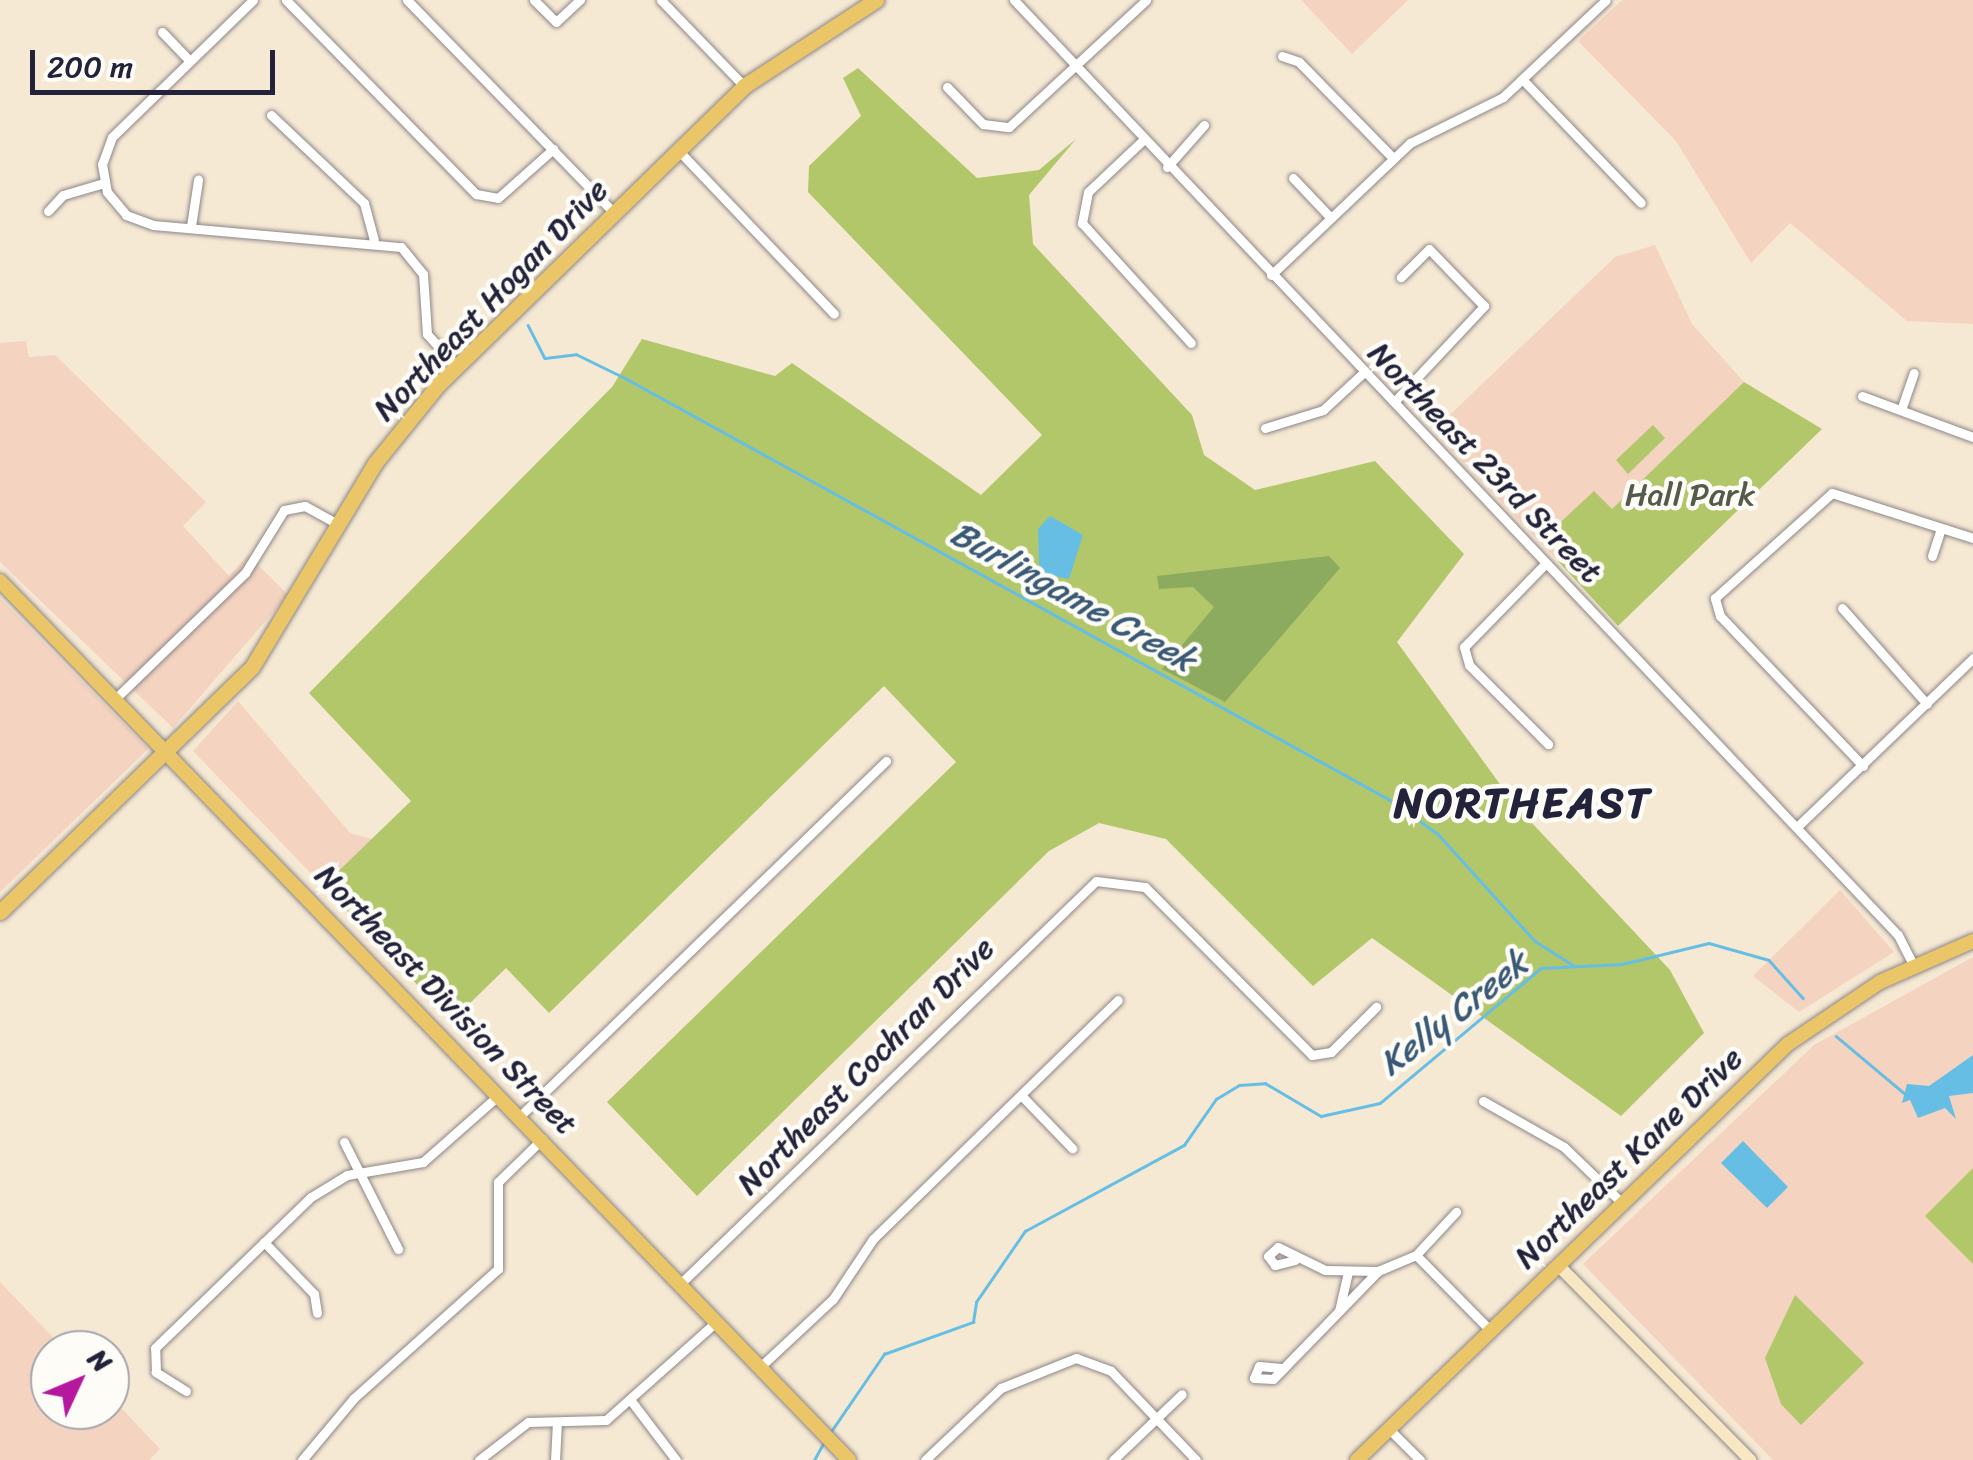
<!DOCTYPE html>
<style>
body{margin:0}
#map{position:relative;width:1973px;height:1460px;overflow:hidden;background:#f6e9d4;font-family:Sriracha,sans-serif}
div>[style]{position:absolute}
.built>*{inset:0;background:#f4d3c0}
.green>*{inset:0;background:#b2c66a}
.forest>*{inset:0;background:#8dab5e}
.water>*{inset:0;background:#67bee4}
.stream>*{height:2.5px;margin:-1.25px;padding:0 1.25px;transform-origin:1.25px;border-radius:1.25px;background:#67bee4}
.roads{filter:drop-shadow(0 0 2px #8c8688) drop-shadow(0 0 2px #8c8688)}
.street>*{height:9px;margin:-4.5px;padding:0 4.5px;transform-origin:4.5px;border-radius:4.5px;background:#fff}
.secondary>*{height:12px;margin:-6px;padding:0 6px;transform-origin:6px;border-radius:6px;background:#f7e8c3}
.primary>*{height:14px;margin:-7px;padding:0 7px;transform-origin:7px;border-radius:7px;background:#ebc669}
.highway>*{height:15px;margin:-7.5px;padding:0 7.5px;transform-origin:7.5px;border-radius:7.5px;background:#ebc669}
span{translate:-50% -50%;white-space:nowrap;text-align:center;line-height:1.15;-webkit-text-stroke:9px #fdfcf7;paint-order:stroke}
.street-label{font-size:32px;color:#22223b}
.park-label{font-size:32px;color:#545b4b}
.water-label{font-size:35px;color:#3a5976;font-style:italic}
.district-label{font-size:42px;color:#22223b;font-weight:700;letter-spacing:2.5px}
.north{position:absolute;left:30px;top:1330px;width:100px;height:100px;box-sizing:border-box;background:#fdfcf7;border:2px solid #a5a5ac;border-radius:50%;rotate:46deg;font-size:28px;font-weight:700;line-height:40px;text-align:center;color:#22223b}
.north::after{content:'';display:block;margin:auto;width:35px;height:45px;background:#b5179e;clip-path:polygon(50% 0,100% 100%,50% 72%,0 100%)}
.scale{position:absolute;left:30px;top:50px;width:245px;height:45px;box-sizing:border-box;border:5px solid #22223b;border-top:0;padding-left:12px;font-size:30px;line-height:35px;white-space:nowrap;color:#22223b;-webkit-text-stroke:8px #fdfcf7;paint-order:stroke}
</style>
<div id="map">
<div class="built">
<div style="clip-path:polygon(1301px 0,1408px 0,1352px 54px)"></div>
<div style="clip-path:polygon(1622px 0,1973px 0,1973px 324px,1907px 321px,1790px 223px,1751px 263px,1676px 141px,1578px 41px)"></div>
<div style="clip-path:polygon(1655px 245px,1692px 324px,1744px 382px,1558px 561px,1433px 431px,1615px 257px)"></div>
<div style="clip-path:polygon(26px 341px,29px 357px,55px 355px,206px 502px,183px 526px,229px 576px,248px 555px,288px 595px,173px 728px,0 562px,0 343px)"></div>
<div style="clip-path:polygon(0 598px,148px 749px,0 892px)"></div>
<div style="clip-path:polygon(238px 701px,350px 833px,372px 839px,323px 886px,193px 751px)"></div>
<div style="clip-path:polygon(1840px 890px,1894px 952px,1799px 1012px,1753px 976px)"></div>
<div style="clip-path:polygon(1973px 957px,1973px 1460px,1773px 1460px,1583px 1264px,1814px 1045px)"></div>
<div style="clip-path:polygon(0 1282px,65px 1350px,50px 1350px,50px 1410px,110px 1410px,110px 1396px,160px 1449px,149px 1460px,0 1460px)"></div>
</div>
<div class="green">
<div style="clip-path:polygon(858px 68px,977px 178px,1039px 170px,1076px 139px,1029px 195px,1033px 244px,1192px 415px,1204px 455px,1255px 490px,1375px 461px,1464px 554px,1397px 642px,1515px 805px,1670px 970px,1704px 1033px,1621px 1116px,1372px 938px,1313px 986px,1166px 839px,1099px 823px,1049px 851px,697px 1196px,607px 1102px,956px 762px,884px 686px,549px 1013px,506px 968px,465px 1008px,457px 1000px,444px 1013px,323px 886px,411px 801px,309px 693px,612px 387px,642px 339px,775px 376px,792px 363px,981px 495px,1042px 435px,808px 192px,809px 166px,861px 116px,843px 78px)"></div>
<div style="clip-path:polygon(1744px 382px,1822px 429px,1618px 626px,1558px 561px,1567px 552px,1549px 533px,1594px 491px,1612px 509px)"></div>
<div style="clip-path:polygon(1653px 425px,1665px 438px,1628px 474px,1616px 460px)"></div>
<div style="clip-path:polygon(1973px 1168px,1973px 1264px,1925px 1216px)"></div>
<div style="clip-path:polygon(1795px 1295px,1864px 1363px,1801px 1425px,1781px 1404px,1765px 1358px)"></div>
</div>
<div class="forest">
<div style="clip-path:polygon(1329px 556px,1340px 568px,1225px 702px,1162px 669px,1214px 607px,1193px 587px,1159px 589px,1157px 576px)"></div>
</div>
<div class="water">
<div style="clip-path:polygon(1050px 516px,1083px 535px,1069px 579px,1043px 574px,1039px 563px,1038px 529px)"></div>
<div style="clip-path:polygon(1973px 1055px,1973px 1093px,1949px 1096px,1956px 1119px,1945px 1108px,1918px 1118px,1910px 1100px,1902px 1103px,1907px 1084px,1929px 1086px)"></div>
<div style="clip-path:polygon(1743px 1141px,1788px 1187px,1767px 1208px,1721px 1163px)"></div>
</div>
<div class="stream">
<div style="left:528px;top:325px;width:37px;rotate:63deg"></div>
<div style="left:545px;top:358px;width:31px;rotate:-7deg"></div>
<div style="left:576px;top:354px;width:57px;rotate:26.1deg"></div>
<div style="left:627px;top:379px;width:874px;rotate:28.88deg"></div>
<div style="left:1392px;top:801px;width:57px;rotate:35.7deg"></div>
<div style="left:1438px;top:834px;width:144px;rotate:47.8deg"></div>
<div style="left:1535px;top:941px;width:45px;rotate:32.3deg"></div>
<div style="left:1836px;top:1036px;width:89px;rotate:40deg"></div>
<div style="left:830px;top:1433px;width:96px;rotate:-55.6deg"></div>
<div style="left:884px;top:1354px;width:95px;rotate:-19.8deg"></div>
<div style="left:973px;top:1322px;width:20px;rotate:-81deg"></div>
<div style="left:976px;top:1302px;width:86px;rotate:-55.4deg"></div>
<div style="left:1025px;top:1231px;width:181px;rotate:-28.4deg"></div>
<div style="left:1184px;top:1145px;width:56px;rotate:-55.2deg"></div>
<div style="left:1216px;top:1099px;width:27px;rotate:-31deg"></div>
<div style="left:1239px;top:1085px;width:26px;rotate:-4deg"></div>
<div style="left:1265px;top:1083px;width:65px;rotate:30.5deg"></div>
<div style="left:1321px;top:1116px;width:60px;rotate:-12.4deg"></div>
<div style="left:1380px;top:1103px;width:210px;rotate:-40deg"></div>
<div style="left:1541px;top:968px;width:81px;rotate:-2.8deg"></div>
<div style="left:1622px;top:964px;width:89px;rotate:-13.6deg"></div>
<div style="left:1709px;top:943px;width:62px;rotate:15.8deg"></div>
<div style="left:1769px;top:960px;width:51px;rotate:48.2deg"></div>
<div style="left:814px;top:1460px;width:18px;rotate:-61deg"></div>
</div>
<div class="roads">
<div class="street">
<div style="left:253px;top:0;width:197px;rotate:135.8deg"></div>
<div style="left:112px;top:137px;width:29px;rotate:110deg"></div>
<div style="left:102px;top:164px;width:28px;rotate:80deg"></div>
<div style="left:107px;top:192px;width:30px;rotate:50deg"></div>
<div style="left:126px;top:215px;width:29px;rotate:20deg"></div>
<div style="left:153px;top:225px;width:249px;rotate:5.1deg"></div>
<div style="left:401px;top:247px;width:35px;rotate:51deg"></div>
<div style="left:423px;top:274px;width:60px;rotate:86.2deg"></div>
<div style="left:427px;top:334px;width:45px;rotate:47.7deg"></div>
<div style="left:286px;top:0;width:272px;rotate:45.6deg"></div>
<div style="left:476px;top:194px;width:22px;rotate:10deg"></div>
<div style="left:498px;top:198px;width:74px;rotate:-41.7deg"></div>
<div style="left:407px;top:0;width:297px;rotate:45.8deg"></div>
<div style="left:534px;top:0;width:31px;rotate:45deg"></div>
<div style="left:556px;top:22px;width:33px;rotate:-43deg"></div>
<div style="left:661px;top:0;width:120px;rotate:46deg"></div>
<div style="left:1014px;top:0;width:1287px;rotate:46.61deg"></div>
<div style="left:1898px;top:935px;width:34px;rotate:63deg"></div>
<div style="left:162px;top:32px;width:39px;rotate:46deg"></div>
<div style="left:1282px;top:56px;width:18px;rotate:19deg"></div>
<div style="left:1299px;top:62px;width:134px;rotate:45.6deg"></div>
<div style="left:1523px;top:80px;width:170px;rotate:46.2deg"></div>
<div style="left:947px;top:87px;width:52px;rotate:45.8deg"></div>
<div style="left:983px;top:124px;width:26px;rotate:7deg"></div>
<div style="left:1009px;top:127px;width:187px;rotate:-42.8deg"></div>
<div style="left:271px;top:115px;width:128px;rotate:43.4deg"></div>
<div style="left:364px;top:203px;width:38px;rotate:75deg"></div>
<div style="left:1142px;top:141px;width:74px;rotate:136.6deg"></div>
<div style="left:1088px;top:192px;width:32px;rotate:101deg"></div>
<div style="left:1082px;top:223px;width:162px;rotate:47.8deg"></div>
<div style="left:678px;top:150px;width:226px;rotate:46.4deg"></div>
<div style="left:1167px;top:167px;width:56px;rotate:-48.6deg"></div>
<div style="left:1293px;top:178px;width:55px;rotate:46.5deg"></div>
<div style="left:48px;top:211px;width:22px;rotate:-47deg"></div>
<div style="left:63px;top:195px;width:43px;rotate:-16.3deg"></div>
<div style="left:191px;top:226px;width:47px;rotate:-81.3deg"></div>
<div style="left:1271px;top:275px;width:192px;rotate:-43.5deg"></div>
<div style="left:1410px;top:143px;width:104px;rotate:-26.3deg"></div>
<div style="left:1503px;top:97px;width:141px;rotate:-43.3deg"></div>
<div style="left:1862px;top:396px;width:118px;rotate:20.3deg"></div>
<div style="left:1394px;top:402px;width:132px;rotate:-46.8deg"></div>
<div style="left:1484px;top:306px;width:79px;rotate:-134deg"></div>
<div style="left:1429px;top:249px;width:40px;rotate:135deg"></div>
<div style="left:1901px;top:410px;width:39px;rotate:-71deg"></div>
<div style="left:1265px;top:428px;width:61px;rotate:-17.2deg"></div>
<div style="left:1323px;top:410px;width:56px;rotate:-42.8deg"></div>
<div style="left:1932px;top:556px;width:28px;rotate:-72deg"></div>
<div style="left:1546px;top:563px;width:117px;rotate:134.3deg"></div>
<div style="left:1464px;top:647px;width:19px;rotate:74deg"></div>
<div style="left:1469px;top:665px;width:112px;rotate:45deg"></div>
<div style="left:1842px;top:608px;width:128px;rotate:48.5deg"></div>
<div style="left:117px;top:697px;width:178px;rotate:-44.1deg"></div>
<div style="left:245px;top:573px;width:74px;rotate:-58.2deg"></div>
<div style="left:284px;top:510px;width:21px;rotate:-11deg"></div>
<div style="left:305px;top:506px;width:38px;rotate:29deg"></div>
<div style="left:1863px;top:766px;width:207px;rotate:-133.6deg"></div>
<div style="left:1720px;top:616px;width:19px;rotate:-106deg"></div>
<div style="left:1715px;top:598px;width:157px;rotate:-41.9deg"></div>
<div style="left:1832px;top:493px;width:148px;rotate:17.7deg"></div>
<div style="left:1797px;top:827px;width:244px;rotate:-43.8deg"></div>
<div style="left:1021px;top:1095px;width:74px;rotate:46.1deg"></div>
<div style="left:1483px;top:1101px;width:93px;rotate:29.6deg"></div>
<div style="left:1564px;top:1147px;width:81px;rotate:44deg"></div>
<div style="left:520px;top:1116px;width:510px;rotate:-44.13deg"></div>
<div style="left:344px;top:1142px;width:120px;rotate:63.2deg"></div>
<div style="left:264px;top:1242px;width:72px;rotate:46.1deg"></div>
<div style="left:314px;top:1294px;width:19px;rotate:81deg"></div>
<div style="left:1416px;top:1255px;width:105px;rotate:45.4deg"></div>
<div style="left:1295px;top:1260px;width:21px;rotate:166deg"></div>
<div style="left:1275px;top:1265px;width:11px;rotate:-128deg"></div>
<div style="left:1268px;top:1256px;width:13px;rotate:-42deg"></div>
<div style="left:1278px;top:1247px;width:52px;rotate:26.1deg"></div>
<div style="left:1325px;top:1270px;width:53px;rotate:1.1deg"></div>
<div style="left:1378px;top:1271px;width:41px;rotate:-22.8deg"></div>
<div style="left:1416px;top:1255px;width:59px;rotate:-47.1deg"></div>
<div style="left:680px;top:1284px;width:579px;rotate:-44.09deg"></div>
<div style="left:1096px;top:881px;width:49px;rotate:7deg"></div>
<div style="left:1145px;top:887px;width:237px;rotate:45.2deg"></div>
<div style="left:1312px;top:1055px;width:19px;rotate:-9deg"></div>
<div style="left:1331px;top:1052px;width:64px;rotate:-45deg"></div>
<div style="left:1339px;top:1311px;width:39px;rotate:-77deg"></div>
<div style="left:760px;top:1367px;width:100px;rotate:-43deg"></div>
<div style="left:833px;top:1299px;width:72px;rotate:-56.3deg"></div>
<div style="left:873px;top:1239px;width:342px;rotate:-44.3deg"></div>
<div style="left:1281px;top:1368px;width:22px;rotate:-175deg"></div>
<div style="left:1259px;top:1366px;width:13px;rotate:113deg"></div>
<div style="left:1254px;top:1378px;width:19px;rotate:3deg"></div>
<div style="left:1273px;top:1379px;width:151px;rotate:-45.8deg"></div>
<div style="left:186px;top:1391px;width:36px;rotate:-148deg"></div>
<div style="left:156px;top:1372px;width:24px;rotate:-92deg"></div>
<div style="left:155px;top:1348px;width:217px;rotate:-44.1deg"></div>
<div style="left:311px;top:1197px;width:42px;rotate:-31.4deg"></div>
<div style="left:347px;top:1175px;width:77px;rotate:-9.7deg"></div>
<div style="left:423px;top:1162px;width:101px;rotate:-41.4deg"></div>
<div style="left:632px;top:1402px;width:73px;rotate:52.8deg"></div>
<div style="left:1389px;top:1429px;width:44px;rotate:45deg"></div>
<div style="left:302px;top:1460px;width:81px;rotate:-50deg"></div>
<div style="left:354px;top:1398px;width:193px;rotate:-41.9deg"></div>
<div style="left:498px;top:1269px;width:87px;rotate:-90deg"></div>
<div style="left:498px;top:1182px;width:62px;rotate:-44.3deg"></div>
<div style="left:479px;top:1460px;width:62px;rotate:-37.8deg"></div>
<div style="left:528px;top:1422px;width:78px;rotate:-1.5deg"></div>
<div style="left:606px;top:1420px;width:147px;rotate:-41.7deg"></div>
<div style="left:555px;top:1460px;width:37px;rotate:-87deg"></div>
<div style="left:925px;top:1460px;width:105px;rotate:-43.5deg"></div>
<div style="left:1001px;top:1388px;width:81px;rotate:-21.8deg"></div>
<div style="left:1076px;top:1358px;width:37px;rotate:20deg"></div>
<div style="left:1111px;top:1371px;width:123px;rotate:46.3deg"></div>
<div style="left:1113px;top:1460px;width:95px;rotate:-43.7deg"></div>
</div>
<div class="secondary">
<div style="left:1558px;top:1265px;width:274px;rotate:45.4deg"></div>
</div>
<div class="primary">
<div style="left:0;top:581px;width:1222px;rotate:45.99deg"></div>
<div style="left:1357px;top:1460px;width:599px;rotate:-43.99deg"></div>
<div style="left:1788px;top:1044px;width:111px;rotate:-34deg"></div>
<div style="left:1880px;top:982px;width:102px;rotate:-23.8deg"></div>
</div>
<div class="highway">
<div style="left:0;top:912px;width:351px;rotate:-44.2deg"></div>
<div style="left:252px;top:667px;width:238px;rotate:-58.9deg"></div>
<div style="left:375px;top:463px;width:100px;rotate:-51.1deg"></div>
<div style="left:438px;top:385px;width:428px;rotate:-44.3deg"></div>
<div style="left:744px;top:86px;width:158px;rotate:-33.1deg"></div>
</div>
</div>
<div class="street-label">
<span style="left:491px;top:300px;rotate:-46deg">Northeast Hogan Drive</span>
<span style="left:1485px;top:463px;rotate:46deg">Northeast 23rd Street</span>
<span style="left:446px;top:1000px;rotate:46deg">Northeast Division Street</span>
<span style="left:866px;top:1066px;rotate:-45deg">Northeast Cochran Drive</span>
<span style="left:1629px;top:1158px;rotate:-44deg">Northeast Kane Drive</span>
</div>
<div class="park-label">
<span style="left:1690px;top:495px">Hall Park</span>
</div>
<div class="water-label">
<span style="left:1073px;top:596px;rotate:29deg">Burlingame Creek</span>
<span style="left:1453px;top:1013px;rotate:-38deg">Kelly Creek</span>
</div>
<div class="district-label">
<span style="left:1523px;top:803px">NORTHEAST</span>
</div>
<div class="north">N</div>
<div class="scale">200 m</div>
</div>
